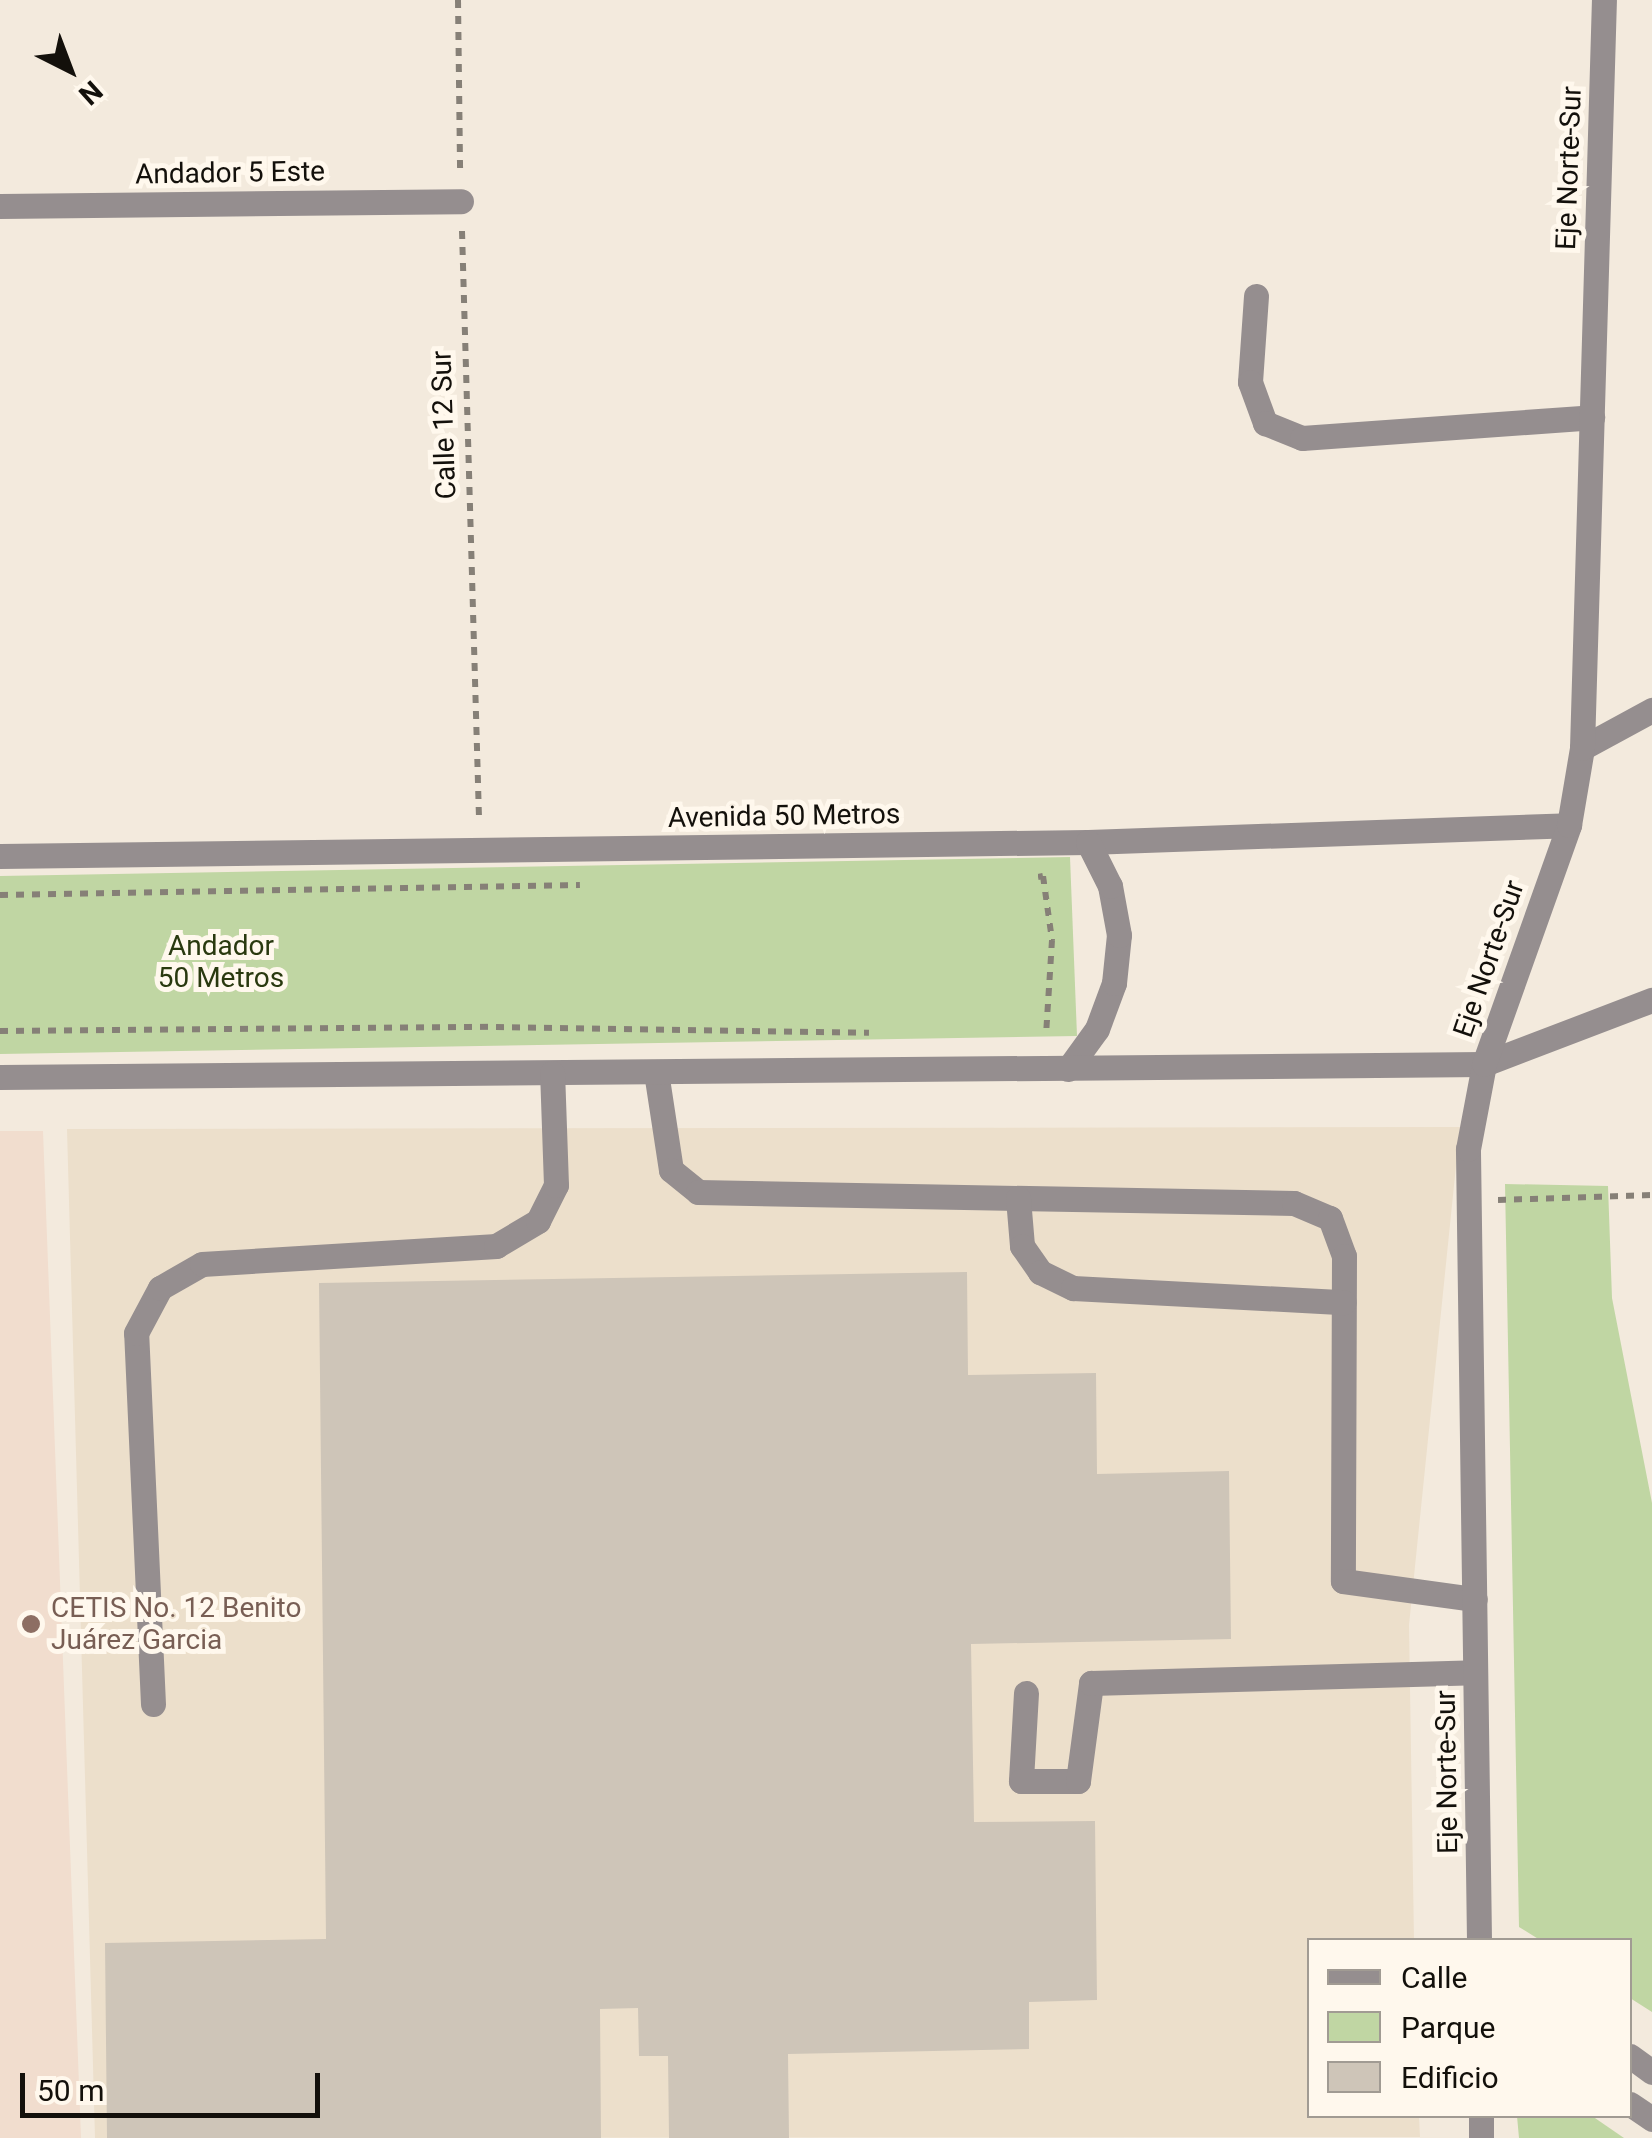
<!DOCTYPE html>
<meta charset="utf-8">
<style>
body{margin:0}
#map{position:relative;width:1652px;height:2138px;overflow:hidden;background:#f3eadd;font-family:Roboto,sans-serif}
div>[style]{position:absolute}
.built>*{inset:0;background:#ecdfcb}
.education>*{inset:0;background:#f1ddce}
.green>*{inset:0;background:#c0d6a3}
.building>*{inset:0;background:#cec5b8}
.path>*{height:6px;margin-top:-3px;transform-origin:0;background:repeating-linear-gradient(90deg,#868077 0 8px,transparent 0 16px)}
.minor>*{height:25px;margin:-12.5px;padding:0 12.5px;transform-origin:12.5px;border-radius:12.5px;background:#958e8f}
.dots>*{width:28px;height:28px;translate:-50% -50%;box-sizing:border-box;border:5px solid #fff8ed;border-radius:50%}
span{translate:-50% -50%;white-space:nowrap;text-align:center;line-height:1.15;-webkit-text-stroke:10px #fff8ed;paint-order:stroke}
.street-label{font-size:28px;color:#13100b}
.park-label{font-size:28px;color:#29390f}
.education-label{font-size:28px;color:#785e54}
.left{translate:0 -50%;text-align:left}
.legend{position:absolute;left:1307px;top:1938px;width:325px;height:180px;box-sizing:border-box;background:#fff8ed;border:2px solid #a19b93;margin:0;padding:12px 18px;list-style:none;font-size:30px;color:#13100b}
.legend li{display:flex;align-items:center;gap:20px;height:50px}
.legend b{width:50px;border:2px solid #a19b93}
.north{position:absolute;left:20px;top:20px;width:100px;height:100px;-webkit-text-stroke:8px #fff8ed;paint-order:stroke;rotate:138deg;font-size:28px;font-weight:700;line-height:40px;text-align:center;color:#13100b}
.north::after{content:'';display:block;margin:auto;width:35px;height:45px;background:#13100b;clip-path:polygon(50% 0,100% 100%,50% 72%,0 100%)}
.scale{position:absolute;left:20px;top:2073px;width:300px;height:45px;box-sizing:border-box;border:5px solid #13100b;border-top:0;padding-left:12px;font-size:30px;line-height:35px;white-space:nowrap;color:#13100b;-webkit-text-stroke:8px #fff8ed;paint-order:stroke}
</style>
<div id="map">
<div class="built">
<div style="clip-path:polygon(1460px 1127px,1409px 1625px,1414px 1940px,1310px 1940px,1310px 2116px,1419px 2116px,1420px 2137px,95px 2138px,67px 1129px)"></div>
</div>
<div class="education">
<div style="clip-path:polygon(0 1131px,43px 1131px,81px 2138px,0 2138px)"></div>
</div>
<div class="green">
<div style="clip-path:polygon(1070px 857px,1077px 1036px,0 1054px,0 876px)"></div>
<div style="clip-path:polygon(1505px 1184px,1608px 1186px,1612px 1298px,1652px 1503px,1652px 2012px,1630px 1998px,1630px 1940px,1540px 1940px,1519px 1927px)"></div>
<div style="clip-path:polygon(1517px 2116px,1592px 2116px,1624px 2138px,1519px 2138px)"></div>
</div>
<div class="building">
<div style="clip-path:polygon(967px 1272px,968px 1375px,1096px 1373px,1097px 1474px,1229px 1471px,1231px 1639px,971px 1644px,974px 1822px,1095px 1821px,1097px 2000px,1029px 2002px,1029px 2049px,788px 2054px,789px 2138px,669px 2138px,668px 2056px,639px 2056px,638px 2008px,600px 2009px,601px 2138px,107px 2138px,105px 1943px,326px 1939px,319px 1283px)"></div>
</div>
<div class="path">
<div style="left:458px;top:0;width:169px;rotate:89.3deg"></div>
<div style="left:462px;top:231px;width:587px;rotate:88.34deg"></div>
<div style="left:1038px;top:877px;width:5px;rotate:-11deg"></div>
<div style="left:1043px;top:876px;width:65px;rotate:82deg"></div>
<div style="left:1052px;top:940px;width:96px;rotate:93.6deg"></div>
<div style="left:0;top:895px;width:580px;rotate:-0.99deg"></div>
<div style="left:0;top:1031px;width:496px;rotate:-0.5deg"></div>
<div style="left:496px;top:1027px;width:373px;rotate:0.9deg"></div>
<div style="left:1498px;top:1200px;width:154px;rotate:-1.9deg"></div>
</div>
<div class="minor">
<div style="left:0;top:206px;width:461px;rotate:-0.6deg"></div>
<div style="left:1256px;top:296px;width:86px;rotate:94deg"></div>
<div style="left:1250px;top:382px;width:44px;rotate:69.9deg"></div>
<div style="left:1265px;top:423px;width:40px;rotate:22deg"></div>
<div style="left:1302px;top:438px;width:291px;rotate:-4.1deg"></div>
<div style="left:1582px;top:748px;width:80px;rotate:-28.5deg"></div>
<div style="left:0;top:856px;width:1088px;rotate:-0.74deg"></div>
<div style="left:1088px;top:842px;width:481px;rotate:-2deg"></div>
<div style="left:1068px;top:1069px;width:49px;rotate:-54.1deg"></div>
<div style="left:1097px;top:1029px;width:49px;rotate:-69.7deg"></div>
<div style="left:1114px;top:983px;width:48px;rotate:-84.1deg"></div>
<div style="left:1119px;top:935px;width:50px;rotate:-100.4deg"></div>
<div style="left:1110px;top:886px;width:49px;rotate:-116.6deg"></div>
<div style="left:656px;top:1072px;width:99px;rotate:81.3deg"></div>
<div style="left:671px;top:1170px;width:35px;rotate:39deg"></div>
<div style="left:698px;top:1192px;width:596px;rotate:1.06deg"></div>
<div style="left:1294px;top:1203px;width:39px;rotate:23deg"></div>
<div style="left:1330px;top:1218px;width:40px;rotate:69.8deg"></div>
<div style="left:1344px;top:1256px;width:325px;rotate:90.2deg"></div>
<div style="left:1343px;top:1581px;width:133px;rotate:7.8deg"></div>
<div style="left:0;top:1077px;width:1484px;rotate:-0.5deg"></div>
<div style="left:1484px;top:1064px;width:180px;rotate:-20.9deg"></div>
<div style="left:1018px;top:1198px;width:48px;rotate:85.2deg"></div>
<div style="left:1022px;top:1246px;width:32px;rotate:55deg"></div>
<div style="left:1040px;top:1272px;width:37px;rotate:26deg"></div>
<div style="left:1073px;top:1288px;width:271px;rotate:3deg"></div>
<div style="left:1026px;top:1693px;width:88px;rotate:93.3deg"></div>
<div style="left:1021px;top:1781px;width:57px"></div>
<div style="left:1078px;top:1781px;width:99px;rotate:-82.4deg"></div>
<div style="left:1091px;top:1683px;width:384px;rotate:-1.6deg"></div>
<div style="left:153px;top:1704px;width:371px;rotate:-92.6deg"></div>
<div style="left:136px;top:1333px;width:51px;rotate:-61.9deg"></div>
<div style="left:160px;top:1288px;width:48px;rotate:-29.7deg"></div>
<div style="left:202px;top:1264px;width:295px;rotate:-3.5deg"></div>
<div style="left:496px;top:1246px;width:49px;rotate:-30.8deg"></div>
<div style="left:538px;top:1221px;width:40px;rotate:-63.4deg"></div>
<div style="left:556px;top:1185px;width:112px;rotate:-92deg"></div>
<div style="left:1479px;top:1940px;width:791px;rotate:-90.8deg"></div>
<div style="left:1468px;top:1149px;width:86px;rotate:-79.3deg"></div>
<div style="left:1484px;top:1064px;width:254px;rotate:-70.4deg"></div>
<div style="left:1569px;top:825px;width:78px;rotate:-80.4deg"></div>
<div style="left:1582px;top:748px;width:748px;rotate:-88.32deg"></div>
<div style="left:1630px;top:2056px;width:27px;rotate:36deg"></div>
<div style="left:1630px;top:2104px;width:27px;rotate:34deg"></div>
<div style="left:1481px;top:2116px;width:22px;rotate:90deg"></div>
</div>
<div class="dots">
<div style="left:31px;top:1624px;background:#8d6e63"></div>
</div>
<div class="street-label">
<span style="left:1569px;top:168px;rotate:-88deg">Eje Norte-Sur</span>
<span style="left:230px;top:173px;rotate:-1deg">Andador 5 Este</span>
<span style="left:444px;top:425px;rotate:-92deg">Calle 12 Sur</span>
<span style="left:784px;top:816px;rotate:-1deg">Avenida 50 Metros</span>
<span style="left:1489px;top:959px;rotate:-71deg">Eje Norte-Sur</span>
<span style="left:1447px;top:1772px;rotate:-91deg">Eje Norte-Sur</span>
</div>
<div class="park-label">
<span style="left:221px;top:962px">Andador<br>50 Metros</span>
</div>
<div class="education-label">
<span class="left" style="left:51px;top:1624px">CETIS No. 12 Benito<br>Juárez Garcia</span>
</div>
<ul class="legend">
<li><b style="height:12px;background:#958e8f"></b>Calle</li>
<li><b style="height:28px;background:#c0d6a3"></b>Parque</li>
<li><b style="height:28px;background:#cec5b8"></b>Edificio</li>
</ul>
<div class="north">N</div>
<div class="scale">50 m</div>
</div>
